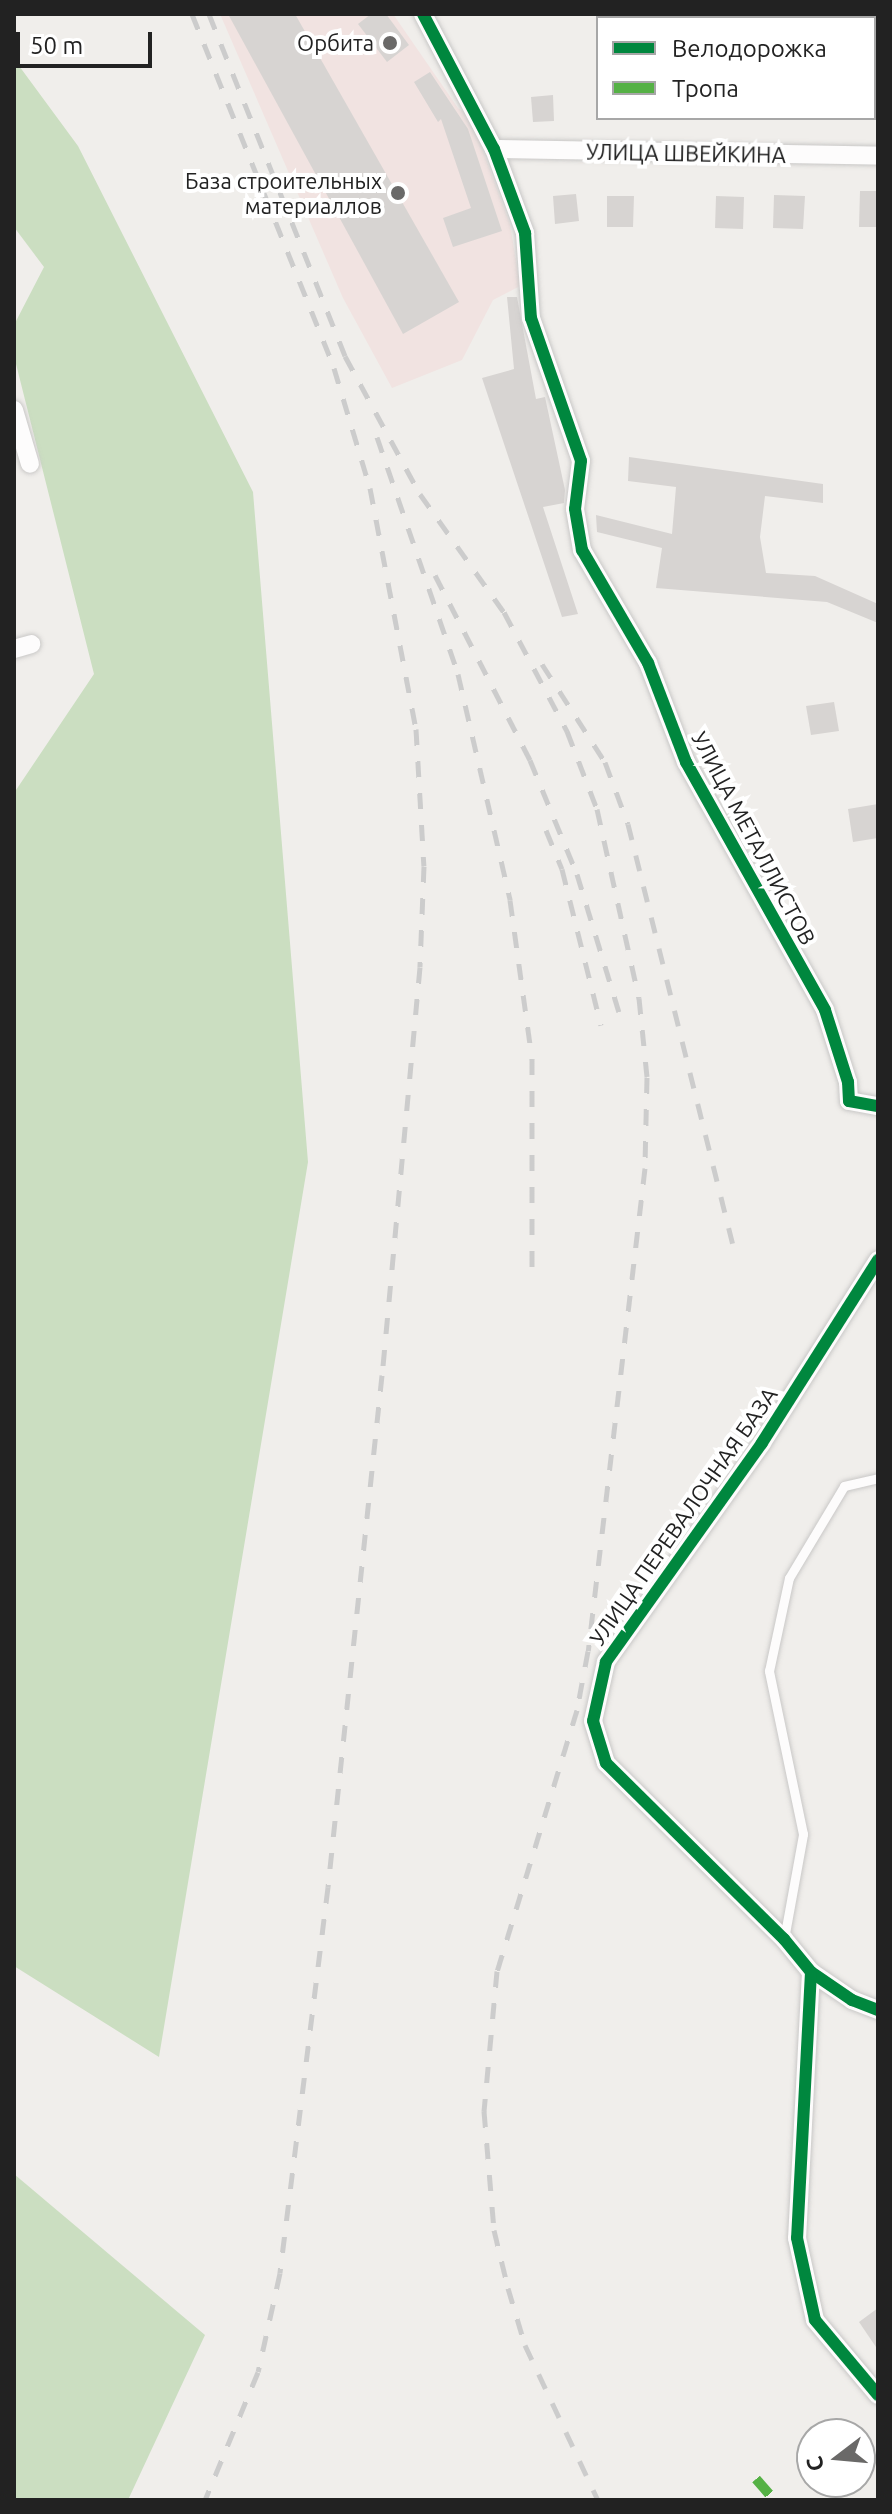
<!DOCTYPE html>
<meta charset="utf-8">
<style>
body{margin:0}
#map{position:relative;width:892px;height:2514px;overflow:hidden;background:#f0eeeb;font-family:Ubuntu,sans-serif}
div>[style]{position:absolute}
.commercial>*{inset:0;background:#f1e3e1}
.forest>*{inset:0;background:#cbdec1}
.building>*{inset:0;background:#d7d4d2}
.roads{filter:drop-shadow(0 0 2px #c9c8c7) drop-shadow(0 0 2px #c9c8c7)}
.service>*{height:9px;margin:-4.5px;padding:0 4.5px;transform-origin:4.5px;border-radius:4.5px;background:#fdfcfc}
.minor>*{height:18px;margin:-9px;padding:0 9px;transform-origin:9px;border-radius:9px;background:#fdfcfc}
.rail>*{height:5px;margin-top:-2.5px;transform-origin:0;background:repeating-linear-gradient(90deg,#ccc 0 16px,transparent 0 32px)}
.quiet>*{height:10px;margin-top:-5px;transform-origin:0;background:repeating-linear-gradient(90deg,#55b145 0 20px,transparent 0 30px)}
.cycleway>*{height:12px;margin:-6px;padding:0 6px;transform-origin:6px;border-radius:6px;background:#00873e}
.dots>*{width:22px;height:22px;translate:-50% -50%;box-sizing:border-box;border:4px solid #fff;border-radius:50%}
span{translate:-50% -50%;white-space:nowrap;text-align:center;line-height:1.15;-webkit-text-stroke:8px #fff;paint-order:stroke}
.poi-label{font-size:22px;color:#222}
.right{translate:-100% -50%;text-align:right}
.street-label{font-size:22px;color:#222}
.frame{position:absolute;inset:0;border:16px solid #222;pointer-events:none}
.legend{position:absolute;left:596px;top:16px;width:280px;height:104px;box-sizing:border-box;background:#fff;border:2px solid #a7a7a7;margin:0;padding:10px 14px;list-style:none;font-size:24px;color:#222}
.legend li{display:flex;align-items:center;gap:16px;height:40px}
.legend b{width:40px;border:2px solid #a7a7a7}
.north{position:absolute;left:796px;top:2418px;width:80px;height:80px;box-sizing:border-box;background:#fff;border:2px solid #a7a7a7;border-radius:50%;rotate:254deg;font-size:22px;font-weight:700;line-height:32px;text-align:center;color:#222}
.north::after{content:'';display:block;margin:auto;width:28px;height:36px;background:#6a6968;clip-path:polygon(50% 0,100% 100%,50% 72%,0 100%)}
.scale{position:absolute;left:16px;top:32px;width:136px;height:36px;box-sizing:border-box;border:4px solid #222;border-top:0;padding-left:10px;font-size:24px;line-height:28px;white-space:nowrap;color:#222;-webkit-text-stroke:6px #fff;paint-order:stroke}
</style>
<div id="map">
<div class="commercial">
<div style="clip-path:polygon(220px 14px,393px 14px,458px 108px,470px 116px,510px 224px,520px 286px,493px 300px,462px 360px,392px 388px,343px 298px)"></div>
</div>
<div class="forest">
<div style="clip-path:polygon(14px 59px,78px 146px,253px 492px,308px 1162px,159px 2057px,14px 1966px,14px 793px,94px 674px,14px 356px,14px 325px,44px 267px,14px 227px)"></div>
<div style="clip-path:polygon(14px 2174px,205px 2335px,128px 2500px,14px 2500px)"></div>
</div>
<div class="building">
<div style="clip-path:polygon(228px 14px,295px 14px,459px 302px,403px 334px)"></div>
<div style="clip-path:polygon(371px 14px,386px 14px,409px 45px,387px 62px,358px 24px)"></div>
<div style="clip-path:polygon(430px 72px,468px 129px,502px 231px,453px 247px,443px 218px,471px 208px,441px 119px,438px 122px,414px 82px)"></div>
<div style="clip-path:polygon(553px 95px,554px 121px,533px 122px,531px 97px)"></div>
<div style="clip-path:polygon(860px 191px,878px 191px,878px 227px,859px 227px)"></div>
<div style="clip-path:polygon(576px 194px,579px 221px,555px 224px,553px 196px)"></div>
<div style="clip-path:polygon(774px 195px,805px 196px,803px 229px,773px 228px)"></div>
<div style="clip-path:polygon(607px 196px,634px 196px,633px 227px,607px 227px)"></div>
<div style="clip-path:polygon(716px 196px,744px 197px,743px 229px,715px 228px)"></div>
<div style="clip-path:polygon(507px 297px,517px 297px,536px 399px,545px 397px,565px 490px,564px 503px,543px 507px,578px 614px,562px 617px,482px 378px,514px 369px)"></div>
<div style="clip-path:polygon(629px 457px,823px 484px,823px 503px,765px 496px,760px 537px,766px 573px,815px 576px,878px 604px,878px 623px,827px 602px,656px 588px,662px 548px,597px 532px,596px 515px,672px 534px,676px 487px,628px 481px)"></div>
<div style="clip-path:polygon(834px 702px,839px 731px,811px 735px,806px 706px)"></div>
<div style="clip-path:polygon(878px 804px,878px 838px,853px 842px,848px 809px)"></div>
<div style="clip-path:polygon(878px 2308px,878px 2350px,859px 2322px)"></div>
</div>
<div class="roads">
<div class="service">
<div style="left:784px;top:1939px;width:107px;rotate:-79.7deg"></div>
<div style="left:803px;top:1834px;width:167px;rotate:-101.8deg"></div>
<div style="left:769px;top:1671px;width:95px;rotate:-77.9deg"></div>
<div style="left:789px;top:1578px;width:107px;rotate:-59.1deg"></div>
<div style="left:844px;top:1486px;width:35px;rotate:-13deg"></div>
</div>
<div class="minor">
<div style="left:423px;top:14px;width:153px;rotate:62.3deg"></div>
<div style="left:494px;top:149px;width:90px;rotate:69.7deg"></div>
<div style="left:525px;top:233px;width:85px;rotate:86deg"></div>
<div style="left:531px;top:318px;width:151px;rotate:70.7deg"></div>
<div style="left:581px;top:461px;width:48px;rotate:97.1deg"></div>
<div style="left:575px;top:509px;width:42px;rotate:80.3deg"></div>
<div style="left:582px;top:550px;width:131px;rotate:59.7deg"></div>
<div style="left:648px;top:663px;width:106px;rotate:69deg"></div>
<div style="left:686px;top:762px;width:284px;rotate:60.7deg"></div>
<div style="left:825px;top:1010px;width:76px;rotate:72.3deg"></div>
<div style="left:848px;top:1082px;width:19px;rotate:87deg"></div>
<div style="left:849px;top:1101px;width:29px;rotate:10deg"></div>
<div style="left:494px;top:149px;width:384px;rotate:1deg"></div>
<div style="left:14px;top:410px;width:56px;rotate:73.5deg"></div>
<div style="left:14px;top:649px;width:18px;rotate:-16deg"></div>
<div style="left:878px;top:1260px;width:217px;rotate:122.4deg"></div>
<div style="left:762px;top:1443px;width:269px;rotate:125.5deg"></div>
<div style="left:606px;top:1662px;width:60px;rotate:102.4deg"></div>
<div style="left:593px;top:1721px;width:44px;rotate:72.8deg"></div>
<div style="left:606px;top:1763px;width:250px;rotate:44.7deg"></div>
<div style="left:784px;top:1939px;width:43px;rotate:50.7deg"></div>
<div style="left:811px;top:1972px;width:50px;rotate:34.3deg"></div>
<div style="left:852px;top:2000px;width:28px;rotate:21deg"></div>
<div style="left:811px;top:1972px;width:266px;rotate:93deg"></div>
<div style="left:797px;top:2238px;width:84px;rotate:77.6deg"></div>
<div style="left:815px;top:2320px;width:98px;rotate:50deg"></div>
</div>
</div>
<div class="rail">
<div style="left:192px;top:14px;width:381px;rotate:68.1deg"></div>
<div style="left:334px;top:368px;width:125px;rotate:73.3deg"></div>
<div style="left:370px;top:488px;width:245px;rotate:79.2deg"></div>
<div style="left:416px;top:729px;width:137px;rotate:86.7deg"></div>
<div style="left:424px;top:866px;width:101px;rotate:92.3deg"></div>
<div style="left:420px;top:967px;width:410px;rotate:95.3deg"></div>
<div style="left:382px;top:1375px;width:515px;rotate:96.02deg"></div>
<div style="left:328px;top:1887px;width:389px;rotate:97.1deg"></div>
<div style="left:280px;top:2273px;width:101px;rotate:102.5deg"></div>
<div style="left:258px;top:2372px;width:139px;rotate:112.5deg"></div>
<div style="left:209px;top:14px;width:368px;rotate:68.3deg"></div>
<div style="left:345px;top:356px;width:157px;rotate:61.5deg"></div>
<div style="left:420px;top:494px;width:145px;rotate:54.6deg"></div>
<div style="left:504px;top:612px;width:135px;rotate:62.1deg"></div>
<div style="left:567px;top:731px;width:84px;rotate:69deg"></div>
<div style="left:597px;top:809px;width:194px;rotate:77.5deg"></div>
<div style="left:639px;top:998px;width:79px;rotate:84.2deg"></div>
<div style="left:647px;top:1077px;width:91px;rotate:91.3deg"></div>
<div style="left:645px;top:1168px;width:486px;rotate:96.7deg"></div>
<div style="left:588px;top:1651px;width:60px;rotate:100.6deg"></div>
<div style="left:577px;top:1710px;width:273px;rotate:107deg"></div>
<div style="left:497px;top:1971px;width:141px;rotate:95.3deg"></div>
<div style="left:484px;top:2111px;width:119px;rotate:85.2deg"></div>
<div style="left:494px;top:2230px;width:60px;rotate:76.4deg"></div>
<div style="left:508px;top:2288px;width:59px;rotate:73.4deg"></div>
<div style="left:525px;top:2345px;width:171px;rotate:64.8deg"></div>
<div style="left:377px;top:437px;width:250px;rotate:71.1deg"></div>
<div style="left:458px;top:674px;width:232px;rotate:77deg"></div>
<div style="left:510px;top:900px;width:161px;rotate:82.1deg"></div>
<div style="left:532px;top:1059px;width:223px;rotate:90deg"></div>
<div style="left:435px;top:575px;width:208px;rotate:62.8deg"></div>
<div style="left:530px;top:760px;width:123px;rotate:67.6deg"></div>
<div style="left:577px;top:874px;width:144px;rotate:73.1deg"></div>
<div style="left:542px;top:664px;width:117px;rotate:57.3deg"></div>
<div style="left:605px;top:762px;width:66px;rotate:69.6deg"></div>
<div style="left:628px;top:824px;width:438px;rotate:76deg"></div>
<div style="left:546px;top:830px;width:42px;rotate:67.7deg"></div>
<div style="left:562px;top:869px;width:161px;rotate:76deg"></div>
</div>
<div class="quiet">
<div style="left:756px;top:2479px;width:28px;rotate:49deg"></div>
</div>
<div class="cycleway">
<div style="left:423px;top:14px;width:153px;rotate:62.3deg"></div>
<div style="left:494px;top:149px;width:90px;rotate:69.7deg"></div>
<div style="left:525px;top:233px;width:85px;rotate:86deg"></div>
<div style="left:531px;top:318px;width:151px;rotate:70.7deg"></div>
<div style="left:581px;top:461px;width:48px;rotate:97.1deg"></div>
<div style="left:575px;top:509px;width:42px;rotate:80.3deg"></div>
<div style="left:582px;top:550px;width:131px;rotate:59.7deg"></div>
<div style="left:648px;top:663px;width:106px;rotate:69deg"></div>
<div style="left:686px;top:762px;width:284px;rotate:60.7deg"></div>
<div style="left:825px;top:1010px;width:76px;rotate:72.3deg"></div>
<div style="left:848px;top:1082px;width:19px;rotate:87deg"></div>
<div style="left:849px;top:1101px;width:29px;rotate:10deg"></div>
<div style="left:878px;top:1260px;width:217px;rotate:122.4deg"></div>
<div style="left:762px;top:1443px;width:269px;rotate:125.5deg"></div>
<div style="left:606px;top:1662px;width:60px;rotate:102.4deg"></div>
<div style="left:593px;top:1721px;width:44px;rotate:72.8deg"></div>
<div style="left:606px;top:1763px;width:250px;rotate:44.7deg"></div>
<div style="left:784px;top:1939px;width:43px;rotate:50.7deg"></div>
<div style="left:811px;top:1972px;width:50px;rotate:34.3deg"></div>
<div style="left:852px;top:2000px;width:28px;rotate:21deg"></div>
<div style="left:811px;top:1972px;width:266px;rotate:93deg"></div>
<div style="left:797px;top:2238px;width:84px;rotate:77.6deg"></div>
<div style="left:815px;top:2320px;width:98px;rotate:50deg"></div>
</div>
<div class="dots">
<div style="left:390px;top:43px;background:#6a6968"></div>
<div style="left:398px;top:193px;background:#6a6968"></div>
</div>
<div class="poi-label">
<span class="right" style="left:374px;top:43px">Орбита</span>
<span class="right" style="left:382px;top:193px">База cтроительных<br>материаллов</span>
</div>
<div class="street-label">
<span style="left:686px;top:153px;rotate:1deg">УЛИЦА ШВЕЙКИНА</span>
<span style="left:754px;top:838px;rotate:62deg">УЛИЦА МЕТАЛЛИСТОВ</span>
<span style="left:683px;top:1516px;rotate:-55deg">УЛИЦА ПЕРЕВАЛОЧНАЯ БАЗА</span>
</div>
<div class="frame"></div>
<ul class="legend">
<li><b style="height:10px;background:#00873e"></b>Велодорожка</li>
<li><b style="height:10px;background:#55b145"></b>Тропа</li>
</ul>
<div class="north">С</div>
<div class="scale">50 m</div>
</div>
